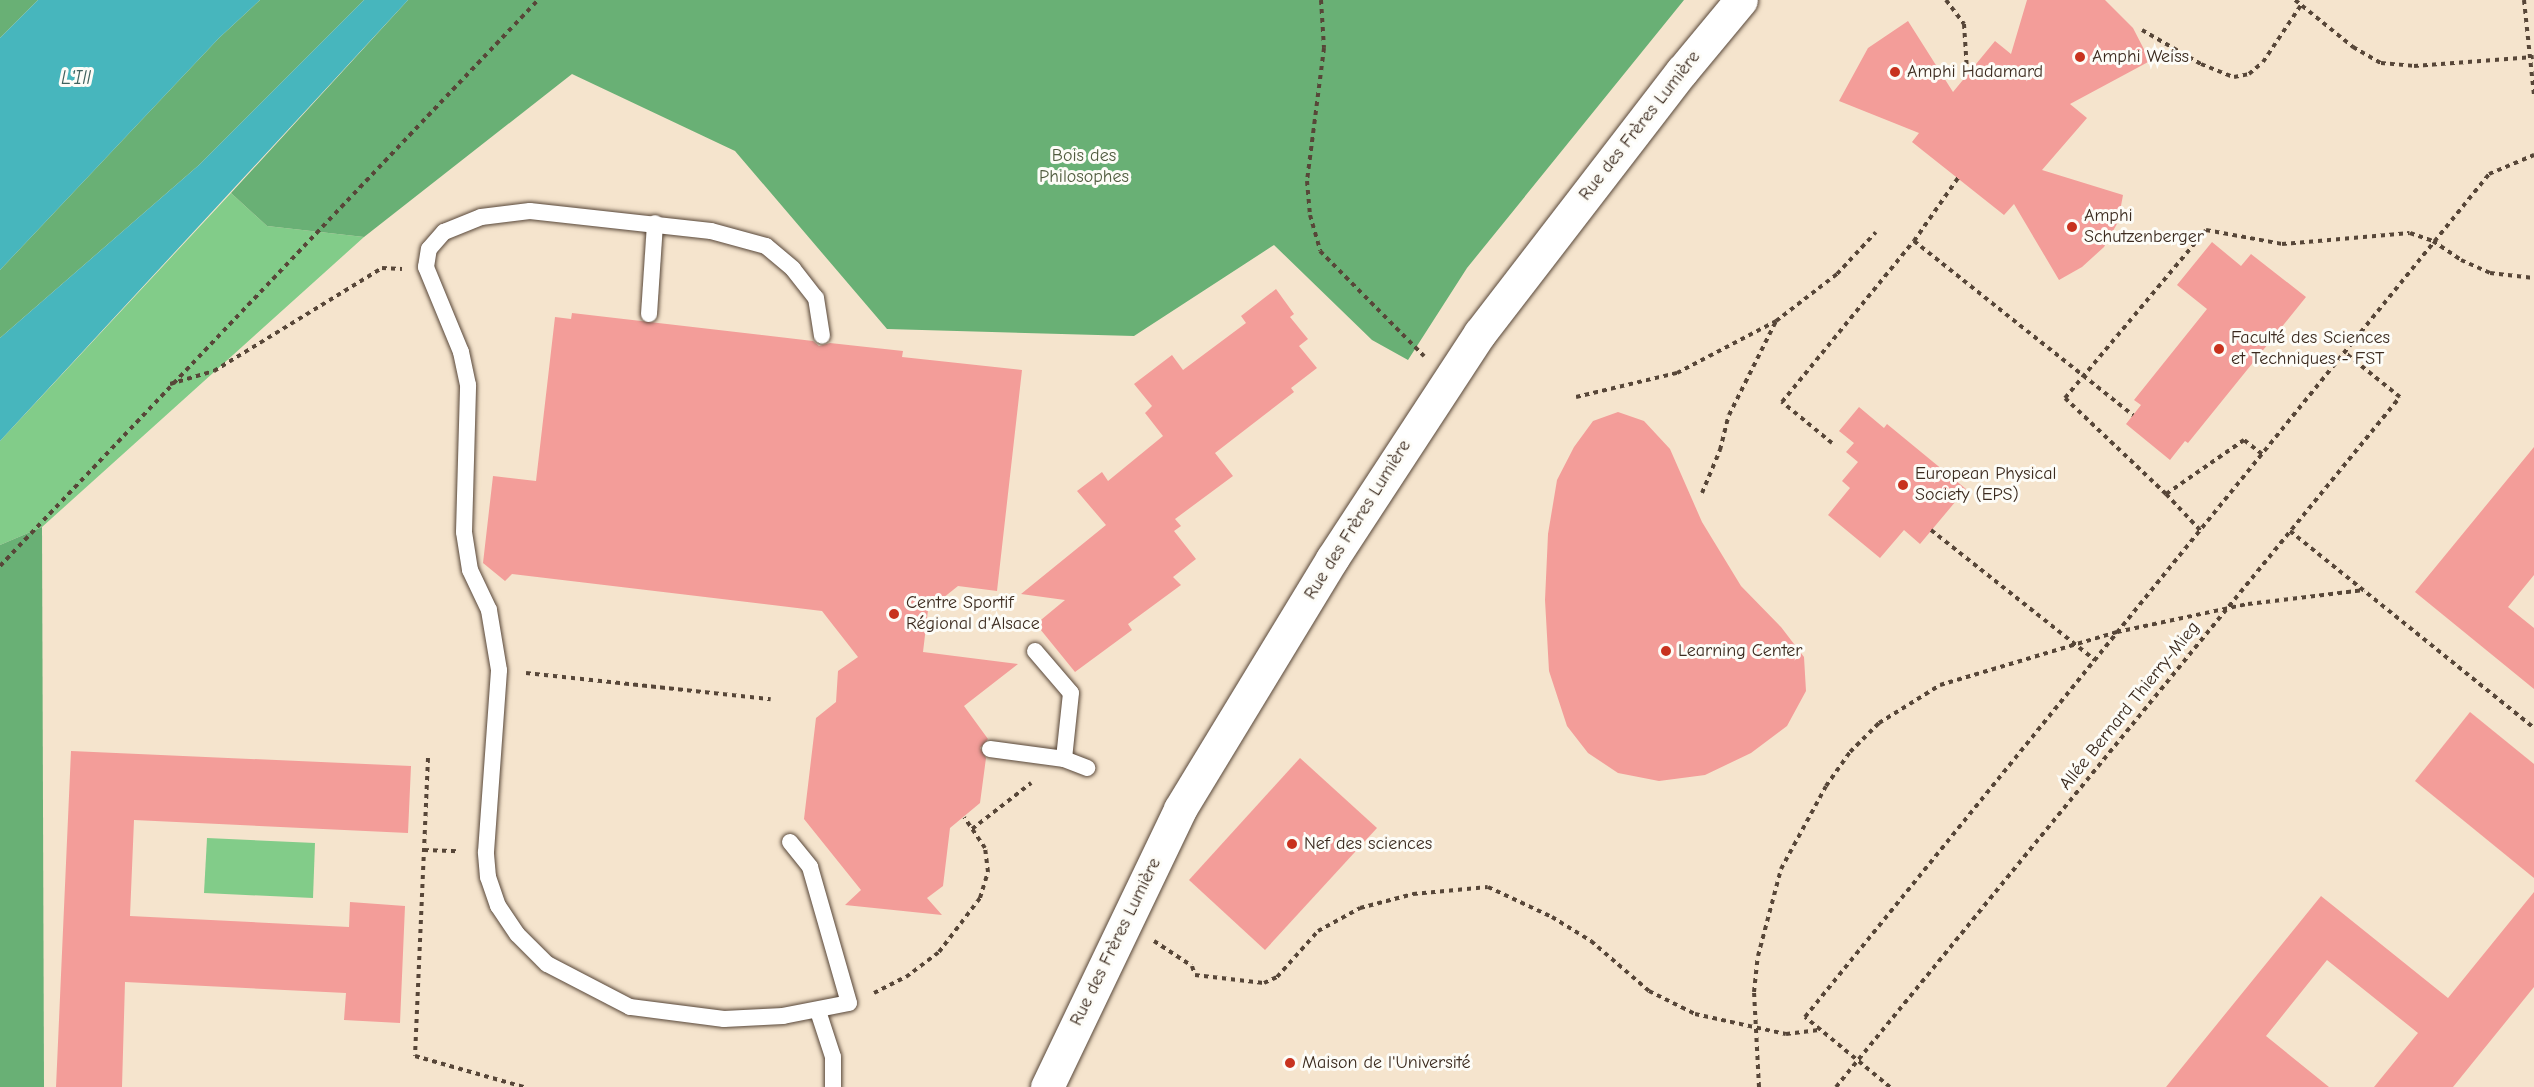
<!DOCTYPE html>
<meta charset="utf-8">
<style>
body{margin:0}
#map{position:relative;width:2534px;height:1087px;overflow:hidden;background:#f5e4cd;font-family:"Comic Neue",sans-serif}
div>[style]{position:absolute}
.green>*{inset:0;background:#82cc89}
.forest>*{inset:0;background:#69b075}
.water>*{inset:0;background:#47b6bd}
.building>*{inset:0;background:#f39d99}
.path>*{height:4px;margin-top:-2px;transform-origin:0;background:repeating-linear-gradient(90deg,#574638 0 4.5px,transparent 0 9px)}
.roads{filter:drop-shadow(0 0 2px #574638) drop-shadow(0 0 2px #574638)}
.lane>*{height:16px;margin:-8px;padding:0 8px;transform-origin:8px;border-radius:8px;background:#fff}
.street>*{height:33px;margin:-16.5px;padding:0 16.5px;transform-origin:16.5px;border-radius:16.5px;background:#fff}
.dots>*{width:16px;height:16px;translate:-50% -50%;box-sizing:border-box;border:3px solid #fdfcf7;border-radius:50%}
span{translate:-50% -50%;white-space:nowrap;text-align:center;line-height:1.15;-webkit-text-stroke:6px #fdfcf7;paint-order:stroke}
.poi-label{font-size:18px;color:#3b2a1e}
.left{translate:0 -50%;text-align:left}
.street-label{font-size:18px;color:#3b2a1e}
.park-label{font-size:18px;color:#505b3e}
.water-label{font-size:20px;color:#40625e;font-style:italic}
</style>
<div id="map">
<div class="green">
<div style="clip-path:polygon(231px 193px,267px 226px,364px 237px,42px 527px,0 545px,0 441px)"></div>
<div style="clip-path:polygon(207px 838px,315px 843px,313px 898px,204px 893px)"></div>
</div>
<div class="forest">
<div style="clip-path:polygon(0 0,38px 0,0 38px)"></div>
<div style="clip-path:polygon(260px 0,364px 0,199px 165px,0 338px,0 270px,219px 38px)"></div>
<div style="clip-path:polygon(408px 0,1684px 0,1467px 268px,1408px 360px,1372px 340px,1274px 245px,1134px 336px,887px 329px,735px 151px,572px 74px,364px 237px,267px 226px,231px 193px)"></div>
<div style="clip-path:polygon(42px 527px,44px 1087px,0 1087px,0 545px)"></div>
</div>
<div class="water">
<div style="clip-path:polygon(38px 0,260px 0,219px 38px,0 270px,0 38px)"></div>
<div style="clip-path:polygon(364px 0,408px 0,0 441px,0 338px,199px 165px)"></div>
</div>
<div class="building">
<div style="clip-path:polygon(2027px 0,2105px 0,2133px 28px,2150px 61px,2070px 104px,2087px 118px,2042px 170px,2123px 195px,2118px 222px,2104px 247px,2082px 267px,2059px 280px,2014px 204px,2004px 215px,1912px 142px,1919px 133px,1839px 101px,1868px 48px,1908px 21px,1953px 92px,1995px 41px,2011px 54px)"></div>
<div style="clip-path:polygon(2212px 242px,2241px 266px,2251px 254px,2306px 297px,2188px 443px,2185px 441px,2170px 460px,2126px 424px,2141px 405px,2134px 400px,2207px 309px,2177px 285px)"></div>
<div style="clip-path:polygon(1276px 289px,1294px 314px,1290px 317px,1308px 339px,1299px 346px,1317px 368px,1291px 388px,1294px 392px,1215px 453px,1233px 476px,1175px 519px,1181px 526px,1174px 531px,1196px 559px,1173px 577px,1181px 585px,1128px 624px,1132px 630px,1075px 672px,1036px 624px,1065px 600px,1021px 594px,1106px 525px,1077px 491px,1102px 472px,1108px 481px,1163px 436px,1145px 413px,1152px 406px,1134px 384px,1172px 355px,1183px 370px,1246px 323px,1241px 316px)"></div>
<div style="clip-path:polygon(572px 313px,813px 341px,819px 346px,830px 343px,903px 351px,902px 357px,1022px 370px,997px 591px,958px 586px,928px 610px,923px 652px,1018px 664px,964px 706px,988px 739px,980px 748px,986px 758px,980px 803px,950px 828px,943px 886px,927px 898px,942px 915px,845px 905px,861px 890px,804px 819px,816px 718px,836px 702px,838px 671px,858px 657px,822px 611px,512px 574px,505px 581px,483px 563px,493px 476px,536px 481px,555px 317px,571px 319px)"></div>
<div style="clip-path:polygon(1859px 407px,1884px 428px,1887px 424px,1966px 489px,1920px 544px,1904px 530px,1880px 558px,1828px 515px,1850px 488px,1842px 481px,1858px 462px,1846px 452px,1854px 443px,1839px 431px)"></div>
<div style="clip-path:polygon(1618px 412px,1644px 421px,1670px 449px,1702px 522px,1741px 586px,1781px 627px,1804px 657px,1806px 691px,1787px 726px,1751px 753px,1705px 775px,1659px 781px,1618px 773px,1588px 753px,1567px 726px,1549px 671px,1545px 600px,1548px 534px,1557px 480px,1574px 447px,1593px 421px)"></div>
<div style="clip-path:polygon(2534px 447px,2534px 575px,2508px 607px,2534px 628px,2534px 689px,2415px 592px)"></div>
<div style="clip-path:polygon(2470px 712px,2534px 764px,2534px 878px,2415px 781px)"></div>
<div style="clip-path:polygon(71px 751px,411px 766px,408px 833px,134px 820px,130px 916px,349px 927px,350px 902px,405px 906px,400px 1023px,344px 1020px,346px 993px,125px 982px,122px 1087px,56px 1087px)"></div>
<div style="clip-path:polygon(1300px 758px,1377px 828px,1265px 950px,1189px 880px)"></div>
<div style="clip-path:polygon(2534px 892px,2534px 987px,2453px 1087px,2374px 1087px,2418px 1033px,2327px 960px,2266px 1036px,2329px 1087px,2166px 1087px,2321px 896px,2448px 998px)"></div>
</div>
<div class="path">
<div style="left:1321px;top:0;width:48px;rotate:86.4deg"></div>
<div style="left:1324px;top:48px;width:134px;rotate:97.3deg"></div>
<div style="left:1307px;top:181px;width:34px;rotate:85deg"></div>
<div style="left:1310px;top:215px;width:37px;rotate:74deg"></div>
<div style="left:1320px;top:251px;width:148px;rotate:45.3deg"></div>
<div style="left:1946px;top:0;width:30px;rotate:53deg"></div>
<div style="left:1964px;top:24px;width:47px;rotate:86.3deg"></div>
<div style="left:2295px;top:0;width:75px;rotate:39deg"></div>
<div style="left:2353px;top:47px;width:32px;rotate:30deg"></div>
<div style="left:2381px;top:63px;width:33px;rotate:5deg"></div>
<div style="left:2414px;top:66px;width:120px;rotate:-4.3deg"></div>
<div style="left:2524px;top:0;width:96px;rotate:84deg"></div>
<div style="left:2142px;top:30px;width:68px;rotate:30deg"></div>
<div style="left:2201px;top:64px;width:35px;rotate:22deg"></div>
<div style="left:2234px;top:77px;width:15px;rotate:-11deg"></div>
<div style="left:2249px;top:74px;width:18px;rotate:-41deg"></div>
<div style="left:2263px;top:62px;width:69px;rotate:-56.3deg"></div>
<div style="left:1914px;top:241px;width:280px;rotate:38.5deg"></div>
<div style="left:170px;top:384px;width:46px;rotate:-16.5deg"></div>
<div style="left:214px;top:371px;width:197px;rotate:-31.5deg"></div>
<div style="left:382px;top:268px;width:20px;rotate:3deg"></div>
<div style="left:1576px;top:397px;width:104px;rotate:-13.4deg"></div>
<div style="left:1677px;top:373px;width:112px;rotate:-27.7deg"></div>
<div style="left:1776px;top:321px;width:77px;rotate:-37.6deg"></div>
<div style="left:1837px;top:274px;width:57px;rotate:-47.1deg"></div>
<div style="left:1832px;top:443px;width:65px;rotate:-140.6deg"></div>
<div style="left:1782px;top:402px;width:208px;rotate:-50.7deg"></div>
<div style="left:1914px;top:241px;width:77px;rotate:-55.1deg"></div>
<div style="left:2262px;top:454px;width:23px;rotate:-142deg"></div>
<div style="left:2244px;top:440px;width:95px;rotate:145.3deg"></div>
<div style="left:2166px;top:494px;width:139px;rotate:-136.5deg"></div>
<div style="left:2065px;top:398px;width:219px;rotate:-50deg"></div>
<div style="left:2206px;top:230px;width:77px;rotate:10.4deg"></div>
<div style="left:2282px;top:244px;width:128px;rotate:-4.9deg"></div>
<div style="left:2410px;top:233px;width:24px;rotate:19deg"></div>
<div style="left:2433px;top:241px;width:34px;rotate:34deg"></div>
<div style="left:2461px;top:260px;width:32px;rotate:24deg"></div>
<div style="left:2490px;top:273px;width:44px;rotate:6.5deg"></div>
<div style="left:1702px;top:493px;width:47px;rotate:-67.3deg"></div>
<div style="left:1720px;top:450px;width:36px;rotate:-76deg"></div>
<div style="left:1729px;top:415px;width:105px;rotate:-63.4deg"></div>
<div style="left:2166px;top:494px;width:50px;rotate:46.6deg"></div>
<div style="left:1931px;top:530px;width:209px;rotate:38.4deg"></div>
<div style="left:2290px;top:531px;width:314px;rotate:38.9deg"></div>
<div style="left:0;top:566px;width:781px;rotate:-46.45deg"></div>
<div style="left:526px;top:673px;width:246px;rotate:6.1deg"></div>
<div style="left:428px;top:758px;width:298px;rotate:92.5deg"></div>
<div style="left:415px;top:1056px;width:113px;rotate:15.9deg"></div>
<div style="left:972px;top:829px;width:75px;rotate:-37.9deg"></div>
<div style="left:424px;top:850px;width:35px;rotate:2deg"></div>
<div style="left:1154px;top:941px;width:45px;rotate:33.3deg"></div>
<div style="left:1192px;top:966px;width:9px;rotate:72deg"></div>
<div style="left:1195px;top:975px;width:69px;rotate:6.6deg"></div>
<div style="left:1264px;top:983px;width:14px;rotate:-25deg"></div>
<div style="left:1277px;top:977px;width:62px;rotate:-48.3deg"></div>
<div style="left:1318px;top:931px;width:48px;rotate:-28.7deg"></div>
<div style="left:1360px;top:908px;width:55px;rotate:-14.8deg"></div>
<div style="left:1413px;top:894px;width:75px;rotate:-5.3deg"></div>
<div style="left:1488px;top:887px;width:71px;rotate:25.1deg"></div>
<div style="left:1552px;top:917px;width:46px;rotate:31.6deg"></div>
<div style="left:1591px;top:941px;width:77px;rotate:40.8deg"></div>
<div style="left:1649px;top:991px;width:51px;rotate:26.6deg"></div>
<div style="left:1695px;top:1014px;width:93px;rotate:12.4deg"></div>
<div style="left:1786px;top:1034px;width:35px;rotate:-7deg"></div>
<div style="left:874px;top:993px;width:36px;rotate:-27deg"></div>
<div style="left:906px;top:977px;width:41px;rotate:-37.1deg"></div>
<div style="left:939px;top:952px;width:68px;rotate:-52.8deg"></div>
<div style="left:980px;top:898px;width:27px;rotate:-73deg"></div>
<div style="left:988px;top:872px;width:24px;rotate:-97deg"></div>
<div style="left:985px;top:848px;width:37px;rotate:-124deg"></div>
<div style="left:1759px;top:1087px;width:95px;rotate:-93deg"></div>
<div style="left:1754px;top:992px;width:36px;rotate:-84deg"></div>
<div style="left:1758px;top:956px;width:90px;rotate:-75.2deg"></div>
<div style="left:1781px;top:869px;width:94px;rotate:-61.5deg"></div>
<div style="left:1826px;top:786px;width:42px;rotate:-54.8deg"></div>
<div style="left:1850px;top:752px;width:41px;rotate:-45deg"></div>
<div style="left:1879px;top:723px;width:72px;rotate:-31.9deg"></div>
<div style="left:1940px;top:685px;width:185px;rotate:-16.7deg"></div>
<div style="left:2117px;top:632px;width:134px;rotate:-12.1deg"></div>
<div style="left:2248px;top:604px;width:117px;rotate:-6.9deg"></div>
<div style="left:1836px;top:1087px;width:891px;rotate:-50.74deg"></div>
<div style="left:2400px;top:397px;width:72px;rotate:-141.2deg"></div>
<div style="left:1890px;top:1087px;width:110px;rotate:-140.5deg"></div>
<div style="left:1805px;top:1017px;width:1086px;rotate:-50.94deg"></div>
<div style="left:2489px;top:174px;width:49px;rotate:-22.9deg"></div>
</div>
<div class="roads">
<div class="lane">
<div style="left:649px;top:314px;width:91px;rotate:-86.2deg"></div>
<div style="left:1035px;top:651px;width:55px;rotate:49.4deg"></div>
<div style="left:1071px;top:693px;width:66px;rotate:96.1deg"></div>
<div style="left:990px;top:749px;width:75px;rotate:7.7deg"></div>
<div style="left:1064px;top:759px;width:25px;rotate:21deg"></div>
<div style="left:790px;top:842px;width:32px;rotate:51deg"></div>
<div style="left:810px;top:867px;width:141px;rotate:74deg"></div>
<div style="left:849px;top:1003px;width:67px;rotate:168.9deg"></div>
<div style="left:783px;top:1016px;width:59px;rotate:177.1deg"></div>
<div style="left:724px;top:1019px;width:95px;rotate:-172.7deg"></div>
<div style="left:630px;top:1007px;width:93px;rotate:-152.6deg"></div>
<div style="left:547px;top:964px;width:42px;rotate:-135deg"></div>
<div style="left:517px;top:934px;width:34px;rotate:-124deg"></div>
<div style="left:498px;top:906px;width:31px;rotate:-109deg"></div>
<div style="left:488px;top:877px;width:25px;rotate:-95deg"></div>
<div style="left:486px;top:852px;width:182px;rotate:-85.9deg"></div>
<div style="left:499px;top:670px;width:61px;rotate:-99.5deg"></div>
<div style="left:489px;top:610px;width:44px;rotate:-115.4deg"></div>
<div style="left:470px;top:570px;width:38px;rotate:-99deg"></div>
<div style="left:464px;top:532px;width:147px;rotate:-88.4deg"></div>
<div style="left:468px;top:385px;width:34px;rotate:-102deg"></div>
<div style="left:461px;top:352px;width:92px;rotate:-112.4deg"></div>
<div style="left:426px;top:267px;width:18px;rotate:-81deg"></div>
<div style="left:429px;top:249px;width:23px;rotate:-49deg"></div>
<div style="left:444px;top:232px;width:40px;rotate:-22deg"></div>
<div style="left:481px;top:217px;width:49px;rotate:-7deg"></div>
<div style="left:530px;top:211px;width:182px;rotate:6.3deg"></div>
<div style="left:711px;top:231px;width:57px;rotate:15.3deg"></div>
<div style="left:766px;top:246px;width:35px;rotate:40deg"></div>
<div style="left:793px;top:269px;width:37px;rotate:52deg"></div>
<div style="left:816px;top:298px;width:38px;rotate:81deg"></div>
<div style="left:818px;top:1011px;width:48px;rotate:71.9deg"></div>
<div style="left:833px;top:1057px;width:30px;rotate:90deg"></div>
</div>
<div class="street">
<div style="left:1047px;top:1087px;width:308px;rotate:-64.4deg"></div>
<div style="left:1180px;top:809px;width:293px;rotate:-58.7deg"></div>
<div style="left:1332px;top:559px;width:270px;rotate:-56.8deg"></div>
<div style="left:1480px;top:333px;width:331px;rotate:-52.4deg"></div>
<div style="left:1682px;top:71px;width:92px;rotate:-50.3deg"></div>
</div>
</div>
<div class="dots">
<div style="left:2080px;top:57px;background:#c8321e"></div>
<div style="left:1895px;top:72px;background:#c8321e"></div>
<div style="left:2072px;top:227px;background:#c8321e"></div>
<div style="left:2219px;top:349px;background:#c8321e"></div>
<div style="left:1903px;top:485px;background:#c8321e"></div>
<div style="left:894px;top:614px;background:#c8321e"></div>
<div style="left:1666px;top:651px;background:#c8321e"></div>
<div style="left:1292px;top:844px;background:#c8321e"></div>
<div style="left:1290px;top:1063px;background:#c8321e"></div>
</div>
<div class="poi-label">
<span class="left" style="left:2092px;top:57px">Amphi Weiss</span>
<span class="left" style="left:1907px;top:72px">Amphi Hadamard</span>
<span class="left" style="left:2084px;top:227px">Amphi<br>Schutzenberger</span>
<span class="left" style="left:2231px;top:349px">Faculté des Sciences<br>et Techniques - FST</span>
<span class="left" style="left:1915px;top:485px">European Physical<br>Society (EPS)</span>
<span class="left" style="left:906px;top:614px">Centre Sportif<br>Régional d'Alsace</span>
<span class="left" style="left:1678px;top:651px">Learning Center</span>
<span class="left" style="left:1304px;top:844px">Nef des sciences</span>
<span class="left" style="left:1302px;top:1063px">Maison de l'Université</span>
</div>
<div class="street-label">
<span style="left:1640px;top:126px;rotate:-52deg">Rue des Frères Lumière</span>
<span style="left:1358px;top:520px;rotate:-58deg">Rue des Frères Lumière</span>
<span style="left:2130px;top:706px;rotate:-51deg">Allée Bernard Thierry-Mieg</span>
<span style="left:1116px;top:942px;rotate:-64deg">Rue des Frères Lumière</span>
</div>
<div class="park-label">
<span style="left:1084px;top:167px">Bois des<br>Philosophes</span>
</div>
<div class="water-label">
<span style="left:76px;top:77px">L'Ill</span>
</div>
</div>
